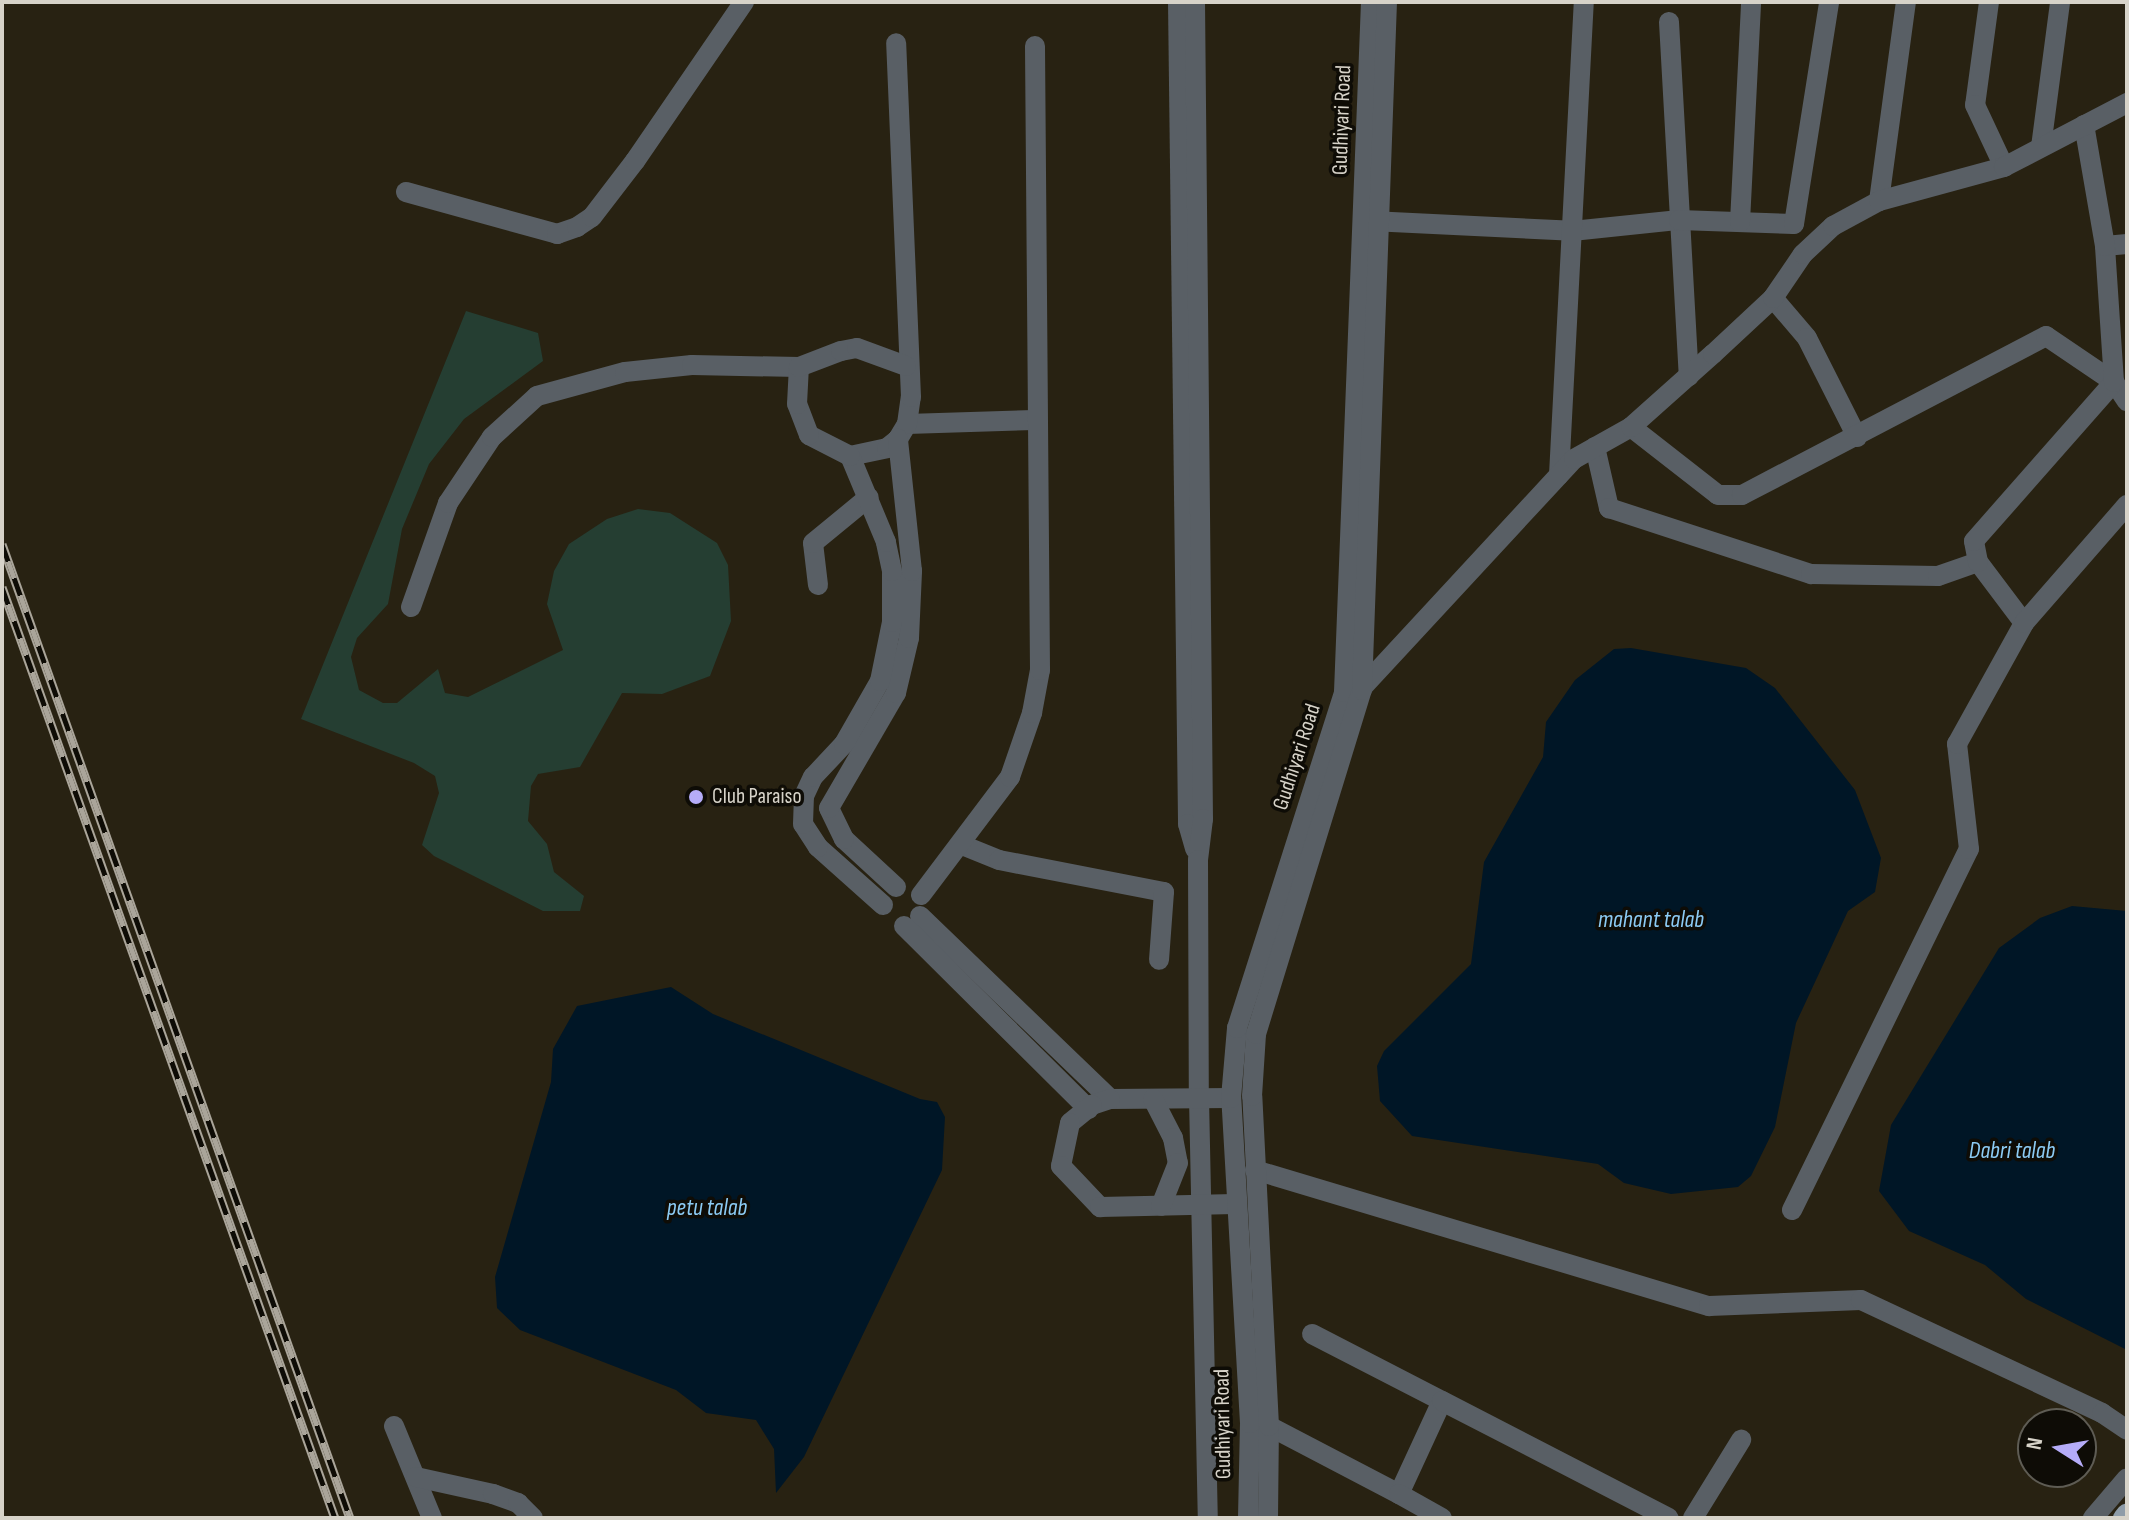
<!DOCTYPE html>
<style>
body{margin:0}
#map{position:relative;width:2129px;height:1520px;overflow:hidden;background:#282212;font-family:"Sofia Sans Condensed",sans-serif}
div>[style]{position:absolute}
.green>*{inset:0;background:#253e32}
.water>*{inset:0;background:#001626}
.minor>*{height:20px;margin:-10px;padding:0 10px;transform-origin:10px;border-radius:10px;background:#595f65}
.major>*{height:20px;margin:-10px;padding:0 10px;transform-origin:10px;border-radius:10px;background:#8e9ca8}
.rail>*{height:9px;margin-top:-4.5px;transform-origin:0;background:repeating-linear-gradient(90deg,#0e0c06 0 18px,#aaa59a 0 36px);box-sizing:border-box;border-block:2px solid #aaa59a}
.dots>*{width:22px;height:22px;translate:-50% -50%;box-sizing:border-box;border:4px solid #0e0c06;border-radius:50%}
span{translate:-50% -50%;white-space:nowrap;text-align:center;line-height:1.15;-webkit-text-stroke:7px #0e0c06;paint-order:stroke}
.street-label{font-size:22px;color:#d7d3c9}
.poi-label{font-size:22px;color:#d7d3c9}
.left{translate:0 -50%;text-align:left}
.water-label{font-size:24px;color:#8ccbf4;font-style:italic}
.frame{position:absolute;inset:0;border:4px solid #d7d3c9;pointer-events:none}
.north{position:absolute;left:2017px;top:1408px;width:80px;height:80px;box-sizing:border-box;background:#0e0c06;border:2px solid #5e5c54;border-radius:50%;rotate:281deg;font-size:22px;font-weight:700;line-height:32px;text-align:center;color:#d7d3c9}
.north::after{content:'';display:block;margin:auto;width:28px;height:36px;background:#b5acf8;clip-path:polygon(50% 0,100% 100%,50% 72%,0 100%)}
</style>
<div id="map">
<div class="green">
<div style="clip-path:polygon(466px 311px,538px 333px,543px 361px,464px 419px,429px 464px,402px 529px,388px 604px,357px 638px,351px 657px,359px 690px,383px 703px,397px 703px,438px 669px,445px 693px,468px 697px,563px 650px,547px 604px,554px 571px,569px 544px,607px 519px,638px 509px,670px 513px,717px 543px,728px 565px,731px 621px,710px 676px,662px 694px,622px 693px,580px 767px,538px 774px,531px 786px,528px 821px,547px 844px,554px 872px,584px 896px,580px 911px,543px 911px,434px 856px,422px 845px,439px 793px,435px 776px,414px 763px,301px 719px)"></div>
</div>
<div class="water">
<div style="clip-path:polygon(1631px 648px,1746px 668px,1775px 688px,1855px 790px,1881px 858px,1875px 892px,1848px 911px,1796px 1023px,1775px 1127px,1751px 1176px,1738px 1187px,1671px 1194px,1624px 1183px,1598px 1164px,1412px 1136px,1380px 1101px,1377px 1066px,1384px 1051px,1471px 964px,1484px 862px,1543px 757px,1546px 722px,1575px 680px,1614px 649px)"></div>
<div style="clip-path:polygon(2072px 906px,2127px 911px,2127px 1350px,2026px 1299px,1985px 1265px,1909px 1231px,1879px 1191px,1891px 1125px,1999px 948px,2040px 918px)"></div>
<div style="clip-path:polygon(671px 987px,713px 1014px,920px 1099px,937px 1102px,945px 1117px,942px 1170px,804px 1457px,776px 1493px,774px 1449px,756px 1420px,706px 1413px,676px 1390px,520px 1330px,497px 1308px,495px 1277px,551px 1082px,553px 1049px,577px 1006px)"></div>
</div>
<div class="minor">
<div style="left:1178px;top:2px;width:822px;rotate:89.3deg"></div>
<div style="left:1188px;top:824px;width:26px;rotate:74deg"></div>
<div style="left:1195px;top:2px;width:817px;rotate:89.44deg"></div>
<div style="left:1203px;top:819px;width:41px;rotate:97deg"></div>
<div style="left:1198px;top:860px;width:238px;rotate:89.8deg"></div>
<div style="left:1199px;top:1098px;width:420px;rotate:88.8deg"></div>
<div style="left:1989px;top:2px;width:104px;rotate:97.7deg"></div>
<div style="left:1975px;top:105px;width:68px;rotate:64.9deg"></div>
<div style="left:1669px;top:22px;width:355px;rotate:86.8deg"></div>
<div style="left:2041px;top:147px;width:146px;rotate:-82.5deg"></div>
<div style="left:406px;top:192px;width:157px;rotate:15.5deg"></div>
<div style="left:557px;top:234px;width:21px;rotate:-19deg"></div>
<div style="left:577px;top:227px;width:18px;rotate:-34deg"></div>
<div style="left:592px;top:217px;width:71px;rotate:-52.5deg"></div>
<div style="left:635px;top:161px;width:193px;rotate:-55.6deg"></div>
<div style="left:1879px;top:201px;width:201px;rotate:-82.3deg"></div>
<div style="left:1371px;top:221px;width:201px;rotate:2.8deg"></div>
<div style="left:1572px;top:231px;width:108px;rotate:-5.9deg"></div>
<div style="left:1679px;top:220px;width:115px;rotate:2deg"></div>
<div style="left:1794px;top:224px;width:225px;rotate:-81deg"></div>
<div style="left:1740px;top:222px;width:220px;rotate:-87.1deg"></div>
<div style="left:2105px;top:246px;width:22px;rotate:-5deg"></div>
<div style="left:1773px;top:298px;width:52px;rotate:49.6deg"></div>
<div style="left:1807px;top:338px;width:111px;rotate:63.2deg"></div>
<div style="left:907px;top:424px;width:127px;rotate:-1.8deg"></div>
<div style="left:1631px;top:427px;width:110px;rotate:38deg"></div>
<div style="left:1718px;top:495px;width:24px"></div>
<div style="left:1742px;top:495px;width:343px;rotate:-27.6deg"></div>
<div style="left:2046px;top:336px;width:82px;rotate:34.1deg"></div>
<div style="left:2114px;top:382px;width:23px;rotate:56deg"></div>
<div style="left:1595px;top:447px;width:63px;rotate:77.1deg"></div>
<div style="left:1609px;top:508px;width:213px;rotate:18.1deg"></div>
<div style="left:1811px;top:574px;width:127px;rotate:0.9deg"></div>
<div style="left:1938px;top:576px;width:42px;rotate:-19.3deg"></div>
<div style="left:850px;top:456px;width:38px;rotate:-12deg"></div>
<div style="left:887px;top:448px;width:14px;rotate:-39deg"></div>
<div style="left:898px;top:439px;width:17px;rotate:-59deg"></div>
<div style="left:907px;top:424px;width:27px;rotate:-82deg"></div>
<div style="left:911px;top:397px;width:354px;rotate:-92.4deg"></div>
<div style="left:1559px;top:475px;width:474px;rotate:-87deg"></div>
<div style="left:818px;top:585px;width:42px;rotate:-96.8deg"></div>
<div style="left:813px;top:543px;width:72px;rotate:-39.4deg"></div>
<div style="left:411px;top:607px;width:110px;rotate:-70.4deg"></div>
<div style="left:448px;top:503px;width:79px;rotate:-56.3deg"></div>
<div style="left:492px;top:437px;width:61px;rotate:-42.3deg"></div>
<div style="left:537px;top:396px;width:91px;rotate:-15.3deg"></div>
<div style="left:625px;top:372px;width:67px;rotate:-6deg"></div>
<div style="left:692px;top:365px;width:107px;rotate:1.1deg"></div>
<div style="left:2024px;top:623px;width:76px;rotate:-127deg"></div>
<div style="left:1978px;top:562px;width:21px;rotate:-101deg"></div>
<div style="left:1974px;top:541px;width:212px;rotate:-48.6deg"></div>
<div style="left:2114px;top:382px;width:136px;rotate:-93.8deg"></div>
<div style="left:2105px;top:246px;width:123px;rotate:-99.8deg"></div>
<div style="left:1360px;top:690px;width:315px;rotate:-47.2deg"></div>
<div style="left:1574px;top:459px;width:65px;rotate:-29.3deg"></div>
<div style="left:1631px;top:427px;width:110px;rotate:-41.7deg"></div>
<div style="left:1713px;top:354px;width:82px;rotate:-43deg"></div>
<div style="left:1773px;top:298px;width:53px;rotate:-55.7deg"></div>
<div style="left:1803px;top:254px;width:41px;rotate:-43deg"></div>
<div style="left:1833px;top:226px;width:52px;rotate:-28.5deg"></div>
<div style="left:1879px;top:201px;width:130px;rotate:-15.2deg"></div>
<div style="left:2004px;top:167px;width:139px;rotate:-27.5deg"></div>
<div style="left:962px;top:845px;width:40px;rotate:22deg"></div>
<div style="left:999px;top:860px;width:168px;rotate:11deg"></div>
<div style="left:1164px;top:892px;width:68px;rotate:94.2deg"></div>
<div style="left:896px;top:887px;width:71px;rotate:-137.3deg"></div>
<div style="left:844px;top:839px;width:34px;rotate:-116deg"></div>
<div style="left:829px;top:808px;width:133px;rotate:-59.8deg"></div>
<div style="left:896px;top:693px;width:57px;rotate:-76.7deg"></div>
<div style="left:909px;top:638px;width:67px;rotate:-87.4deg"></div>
<div style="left:912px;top:571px;width:133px;rotate:-96.1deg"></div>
<div style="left:921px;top:895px;width:148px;rotate:-53deg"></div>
<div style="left:1010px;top:777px;width:68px;rotate:-71deg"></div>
<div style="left:1032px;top:713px;width:44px;rotate:-79.5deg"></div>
<div style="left:1040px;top:670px;width:624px;rotate:-90.46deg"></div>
<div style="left:883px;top:905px;width:87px;rotate:-138.3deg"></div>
<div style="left:818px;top:847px;width:27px;rotate:-123deg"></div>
<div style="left:803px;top:824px;width:28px;rotate:-88deg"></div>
<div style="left:804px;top:796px;width:21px;rotate:-65deg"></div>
<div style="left:813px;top:777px;width:45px;rotate:-46.8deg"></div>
<div style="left:844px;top:744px;width:73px;rotate:-60.3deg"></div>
<div style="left:880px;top:681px;width:60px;rotate:-78.5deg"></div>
<div style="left:892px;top:622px;width:51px;rotate:-90deg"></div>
<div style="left:892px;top:571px;width:30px;rotate:-102deg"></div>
<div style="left:886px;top:542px;width:93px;rotate:-112.7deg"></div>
<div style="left:850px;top:456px;width:46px;rotate:-152.9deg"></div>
<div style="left:809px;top:435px;width:33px;rotate:-111deg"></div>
<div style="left:797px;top:404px;width:37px;rotate:-87deg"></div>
<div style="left:799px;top:367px;width:45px;rotate:-20.9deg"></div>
<div style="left:841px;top:351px;width:16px;rotate:-11deg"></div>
<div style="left:857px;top:348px;width:52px;rotate:20.2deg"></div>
<div style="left:920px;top:916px;width:264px;rotate:43.9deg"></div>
<div style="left:904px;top:926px;width:260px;rotate:44.8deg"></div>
<div style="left:1231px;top:1098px;width:121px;rotate:179.5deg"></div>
<div style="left:1110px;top:1099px;width:19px;rotate:162deg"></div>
<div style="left:1092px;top:1105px;width:28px;rotate:141deg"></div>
<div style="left:1070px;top:1123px;width:44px;rotate:101.8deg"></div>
<div style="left:1061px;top:1166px;width:57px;rotate:46.4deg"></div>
<div style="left:1100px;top:1207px;width:135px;rotate:-1.3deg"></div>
<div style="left:1153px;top:1099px;width:44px;rotate:62.9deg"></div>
<div style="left:1173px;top:1138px;width:25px;rotate:79deg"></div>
<div style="left:1178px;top:1163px;width:46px;rotate:111.6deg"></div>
<div style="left:1255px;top:1170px;width:474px;rotate:16.7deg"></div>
<div style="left:1709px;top:1306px;width:152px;rotate:-2.3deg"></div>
<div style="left:1861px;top:1300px;width:266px;rotate:25.1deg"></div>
<div style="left:2102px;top:1413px;width:30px;rotate:34deg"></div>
<div style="left:1792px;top:1210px;width:402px;rotate:-63.9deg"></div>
<div style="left:1969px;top:849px;width:106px;rotate:-96.5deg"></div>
<div style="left:1957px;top:744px;width:138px;rotate:-61deg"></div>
<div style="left:2024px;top:623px;width:157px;rotate:-48.9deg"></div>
<div style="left:1312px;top:1334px;width:146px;rotate:27.3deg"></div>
<div style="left:394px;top:1426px;width:100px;rotate:67.6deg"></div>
<div style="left:1269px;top:1426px;width:147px;rotate:27.6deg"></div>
<div style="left:1399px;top:1494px;width:102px;rotate:-65.2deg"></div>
<div style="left:1442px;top:1401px;width:255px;rotate:27.3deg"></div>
<div style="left:416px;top:1477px;width:79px;rotate:12.4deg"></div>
<div style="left:493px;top:1494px;width:27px;rotate:20deg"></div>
<div style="left:518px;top:1503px;width:21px;rotate:45deg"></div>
<div style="left:1399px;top:1494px;width:49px;rotate:29.2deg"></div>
<div style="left:1248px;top:1518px;width:95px;rotate:-88.8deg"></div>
<div style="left:1250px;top:1423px;width:326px;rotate:-93.3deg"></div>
<div style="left:1231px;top:1098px;width:70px;rotate:-85.1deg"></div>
<div style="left:1237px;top:1028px;width:353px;rotate:-72.3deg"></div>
<div style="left:1344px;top:692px;width:691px;rotate:-87.76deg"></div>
<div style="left:1268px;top:1518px;width:92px;rotate:-89.4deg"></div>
<div style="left:1269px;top:1426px;width:330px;rotate:-92.9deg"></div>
<div style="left:1252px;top:1096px;width:62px;rotate:-86.3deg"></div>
<div style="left:1256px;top:1034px;width:360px;rotate:-72.9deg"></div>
<div style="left:1362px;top:690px;width:688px;rotate:-87.92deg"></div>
<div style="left:1693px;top:1518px;width:92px;rotate:-58.4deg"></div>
<div style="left:2093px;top:1518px;width:52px;rotate:-49.6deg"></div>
</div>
<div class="major">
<div style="left:2123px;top:1518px;width:6px;rotate:-51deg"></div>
</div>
<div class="rail">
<div style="left:2px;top:544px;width:1034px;rotate:70.34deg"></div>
<div style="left:2px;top:587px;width:989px;rotate:70.32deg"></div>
</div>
<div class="dots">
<div style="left:696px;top:797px;background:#b5acf8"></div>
</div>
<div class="street-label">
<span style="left:1342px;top:120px;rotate:-88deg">Gudhiyari Road</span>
<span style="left:1297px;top:757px;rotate:-72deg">Gudhiyari Road</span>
<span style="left:1223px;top:1424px;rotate:-91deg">Gudhiyari Road</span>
</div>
<div class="poi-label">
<span class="left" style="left:712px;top:797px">Club Paraiso</span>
</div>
<div class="water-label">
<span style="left:1651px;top:920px">mahant talab</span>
<span style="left:2012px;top:1151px">Dabri talab</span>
<span style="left:707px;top:1208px">petu talab</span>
</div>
<div class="frame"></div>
<div class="north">N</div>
</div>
